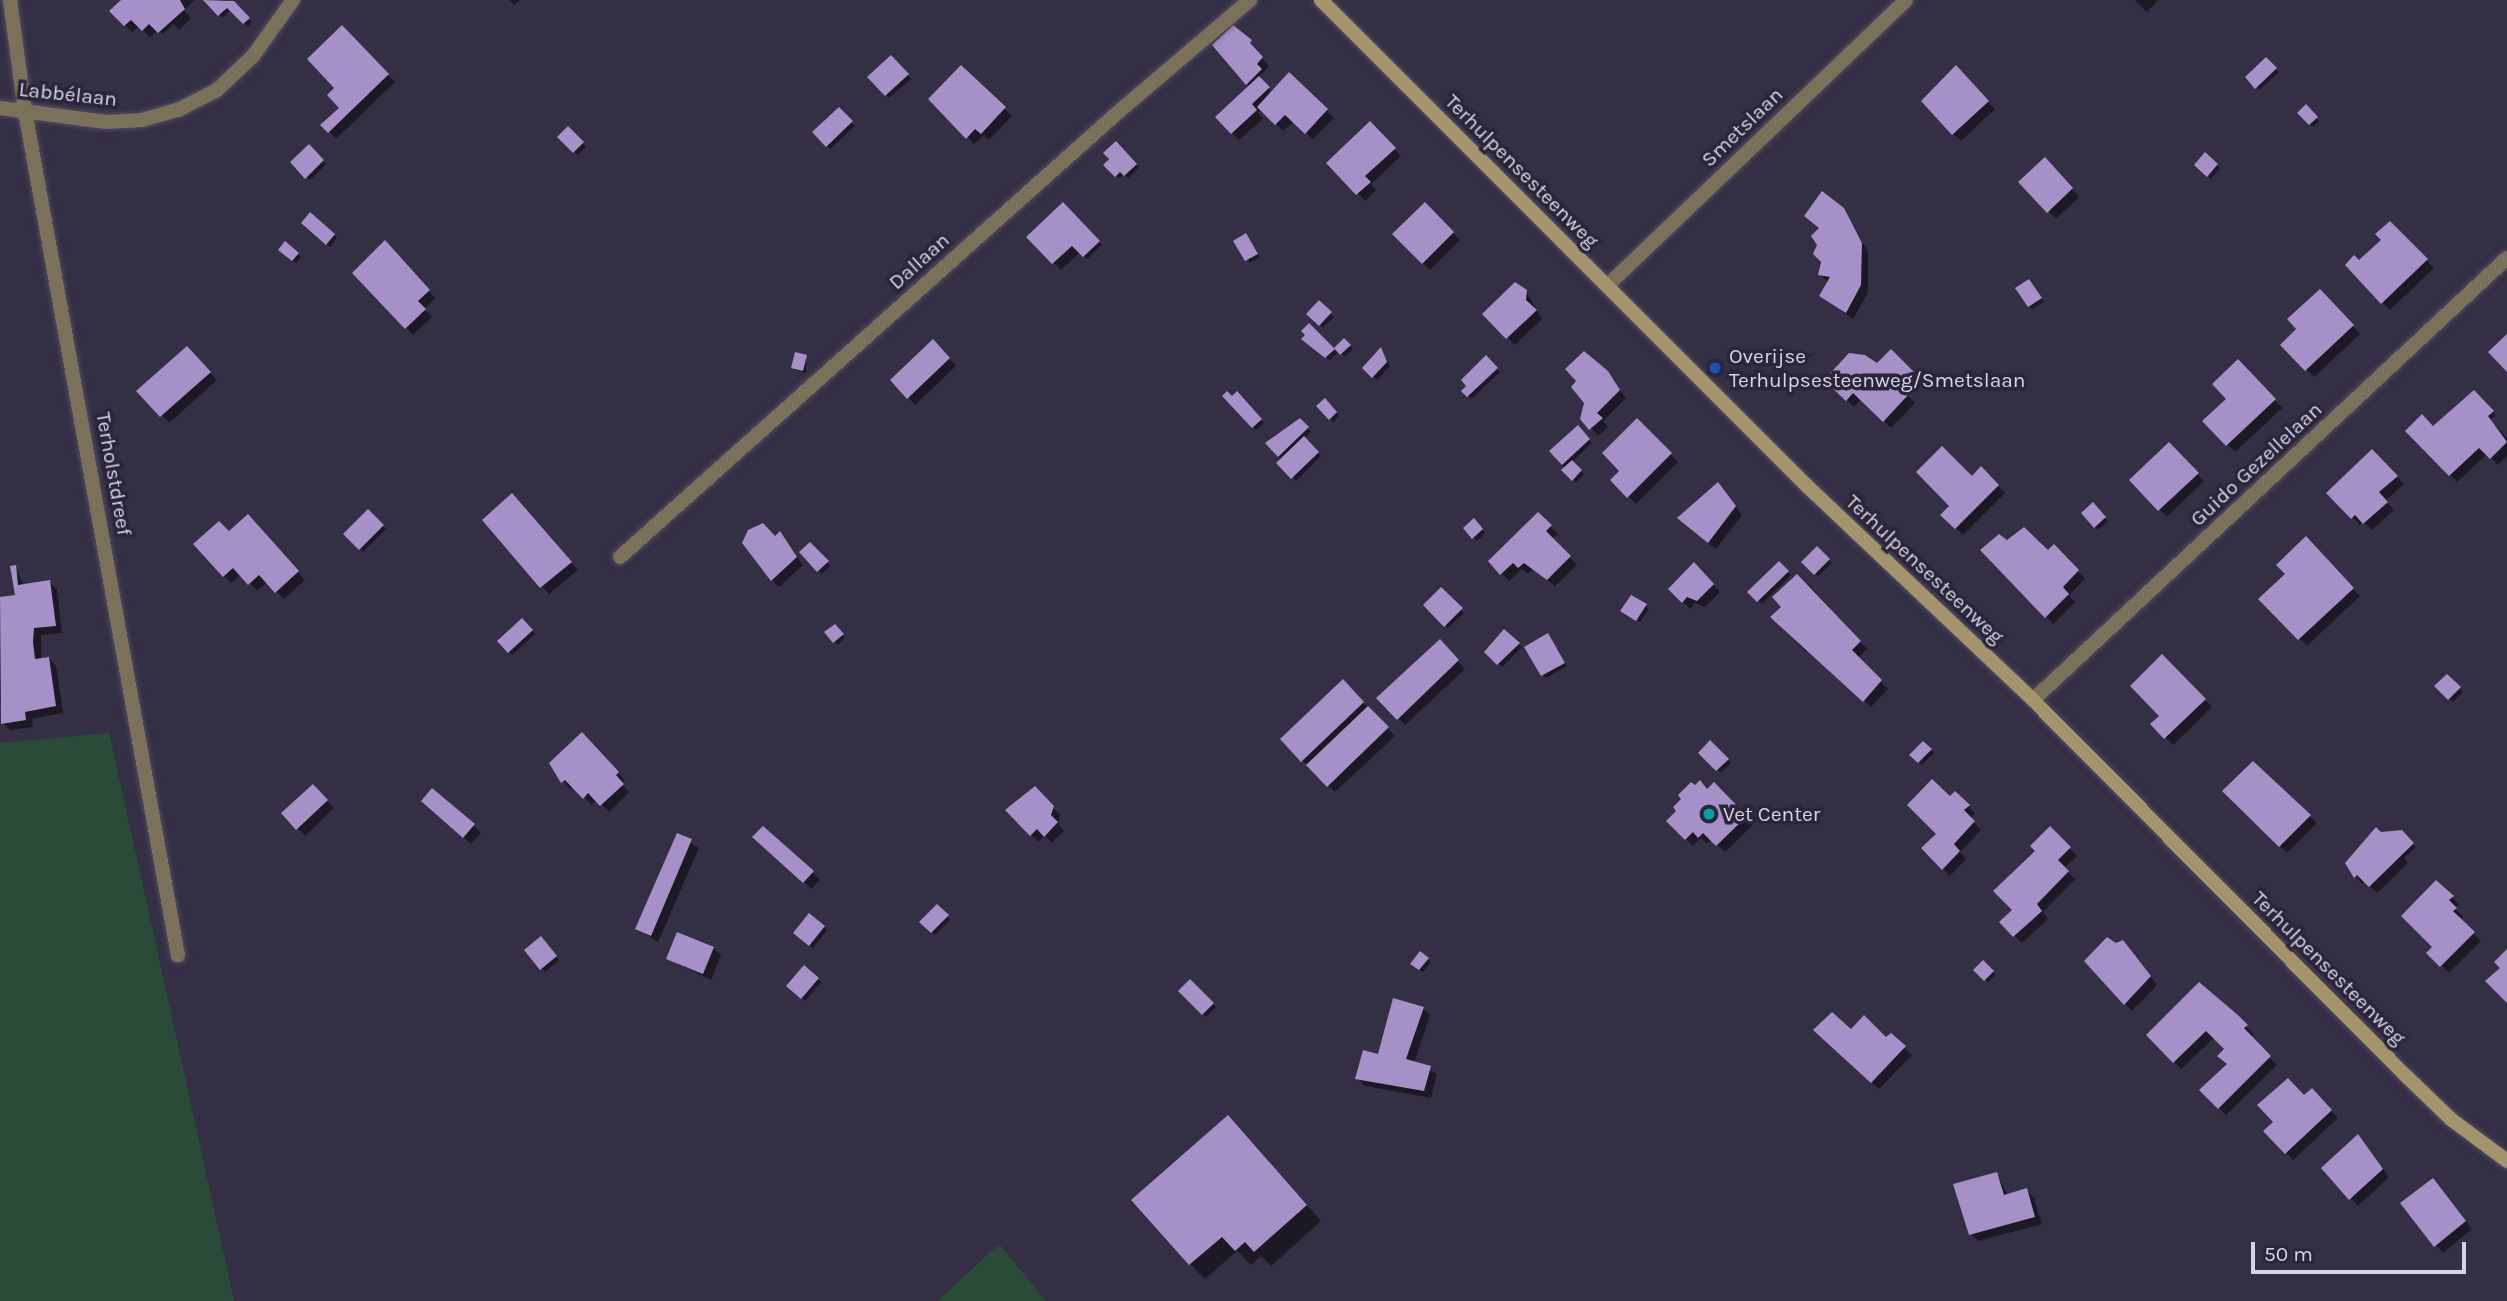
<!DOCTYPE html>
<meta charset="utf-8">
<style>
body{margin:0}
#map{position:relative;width:2507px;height:1301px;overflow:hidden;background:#352f46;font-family:Karla,sans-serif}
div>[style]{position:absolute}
.green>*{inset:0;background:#2b4b39}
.shadow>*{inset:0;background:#0007}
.building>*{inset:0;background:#a591c8}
.roads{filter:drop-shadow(0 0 2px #524d62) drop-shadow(0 0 2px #524d62)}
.street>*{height:14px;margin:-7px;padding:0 7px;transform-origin:7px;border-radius:7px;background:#7b715a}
.secondary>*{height:14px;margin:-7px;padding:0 7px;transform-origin:7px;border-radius:7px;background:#a3946e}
.dots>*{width:19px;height:19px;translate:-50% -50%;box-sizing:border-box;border:4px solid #2b253b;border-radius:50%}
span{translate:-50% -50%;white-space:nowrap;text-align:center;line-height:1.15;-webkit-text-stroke:7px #2b253b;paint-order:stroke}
.street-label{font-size:21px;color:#d7d4e2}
.poi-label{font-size:21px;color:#d7d4e2}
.left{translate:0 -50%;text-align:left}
.scale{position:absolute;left:2251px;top:1242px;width:215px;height:32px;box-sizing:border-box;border:4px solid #d7d4e2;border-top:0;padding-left:9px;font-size:21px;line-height:24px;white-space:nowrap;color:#d7d4e2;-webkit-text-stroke:5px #2b253b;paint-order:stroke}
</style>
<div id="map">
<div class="green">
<div style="clip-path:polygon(109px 733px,155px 941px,234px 1301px,0 1301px,0 743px)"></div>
<div style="clip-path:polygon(999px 1244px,1046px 1301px,938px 1301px)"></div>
</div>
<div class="shadow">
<div style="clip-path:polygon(121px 0,195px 0,184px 10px,191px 18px,179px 30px,173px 24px,163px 34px,158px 30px,150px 37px,139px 26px,132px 32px,112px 11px)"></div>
<div style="clip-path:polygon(205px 0,229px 0,252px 22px,248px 26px,231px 10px,222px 18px)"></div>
<div style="clip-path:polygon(509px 0,520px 0,514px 5px)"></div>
<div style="clip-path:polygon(2135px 0,2158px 0,2147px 12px)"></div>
<div style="clip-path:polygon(342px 27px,395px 82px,336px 139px,323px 125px,341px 108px,337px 88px)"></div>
<div style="clip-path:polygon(1233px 27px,1269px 66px,1258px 78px,1273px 93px,1289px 75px,1334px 118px,1313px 139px,1294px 121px,1283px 131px,1262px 109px,1258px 113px,1263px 119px,1239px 140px,1217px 117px,1250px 87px,1244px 80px)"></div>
<div style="clip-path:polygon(891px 57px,911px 79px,889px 98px,869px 77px)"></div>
<div style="clip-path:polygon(2266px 60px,2279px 72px,2259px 90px,2247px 77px)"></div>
<div style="clip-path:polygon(961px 67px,1012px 116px,989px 140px,984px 135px,974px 144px,931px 99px)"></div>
<div style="clip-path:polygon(1956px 68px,1995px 109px,1961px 141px,1953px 134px)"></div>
<div style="clip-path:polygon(2306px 107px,2319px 121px,2313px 127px,2299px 113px)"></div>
<div style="clip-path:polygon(839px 110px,855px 126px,830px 149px,815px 133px)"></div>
<div style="clip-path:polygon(1370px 123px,1401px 156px,1371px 184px,1376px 190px,1365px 201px,1329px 163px)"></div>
<div style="clip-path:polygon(568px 128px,586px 147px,578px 155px,560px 137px)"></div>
<div style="clip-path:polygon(1116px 144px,1139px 168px,1128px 178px,1124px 174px,1119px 178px,1105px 165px)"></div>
<div style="clip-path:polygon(309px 146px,326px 164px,310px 180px,292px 163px)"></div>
<div style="clip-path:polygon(2205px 154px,2220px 168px,2211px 179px,2196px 165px)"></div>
<div style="clip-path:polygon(2052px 167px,2079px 197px,2056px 219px,2020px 182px)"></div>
<div style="clip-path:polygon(1425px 205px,1460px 240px,1430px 270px,1394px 235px)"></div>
<div style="clip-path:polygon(1843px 209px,1868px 252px,1868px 293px,1853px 319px,1821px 295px,1829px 283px,1820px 274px,1819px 245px)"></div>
<div style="clip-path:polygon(311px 214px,337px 238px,330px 247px,303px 223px)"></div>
<div style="clip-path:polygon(2390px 223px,2434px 268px,2390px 310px,2347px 265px,2359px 262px,2384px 240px)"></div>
<div style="clip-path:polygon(1029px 237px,1096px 238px,1102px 245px,1087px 259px,1080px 252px,1061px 270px)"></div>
<div style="clip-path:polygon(1249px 239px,1260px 257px,1250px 263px,1235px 241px)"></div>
<div style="clip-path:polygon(393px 250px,435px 298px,424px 309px,432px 317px,413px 335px,354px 273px)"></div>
<div style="clip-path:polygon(283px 253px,298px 254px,301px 257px,296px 263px)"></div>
<div style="clip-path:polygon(2032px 284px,2044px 302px,2032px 309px,2029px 306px)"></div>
<div style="clip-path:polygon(1526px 291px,1542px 319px,1515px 345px,1485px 314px)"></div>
<div style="clip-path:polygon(2327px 298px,2360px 334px,2314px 377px,2282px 345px)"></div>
<div style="clip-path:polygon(1319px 302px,1334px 317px,1323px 328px,1309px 314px)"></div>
<div style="clip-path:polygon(1309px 325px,1334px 351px,1344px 340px,1353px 349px,1345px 357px,1339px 351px,1330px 360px,1307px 342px)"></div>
<div style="clip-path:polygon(933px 342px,956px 366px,915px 405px,892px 380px)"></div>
<div style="clip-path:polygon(187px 349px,217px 380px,169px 423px,139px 391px)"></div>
<div style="clip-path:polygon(1381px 350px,1390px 366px,1377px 380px,1364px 368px)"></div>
<div style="clip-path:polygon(1891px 352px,1920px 381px,1907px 395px,1915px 403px,1891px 428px,1861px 399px,1854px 407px,1826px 380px,1877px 365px)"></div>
<div style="clip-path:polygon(806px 357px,806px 373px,796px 370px,793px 367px)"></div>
<div style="clip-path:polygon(1486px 358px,1500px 372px,1471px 399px,1464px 391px)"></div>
<div style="clip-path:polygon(2238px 362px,2282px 408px,2235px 452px,2204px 421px,2229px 399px)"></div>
<div style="clip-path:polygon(1607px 373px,1626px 398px,1603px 421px,1608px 427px,1598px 436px,1582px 418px,1586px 402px)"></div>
<div style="clip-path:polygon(2474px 392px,2496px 415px,2490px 420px,2507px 438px,2507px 456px,2498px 465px,2487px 454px,2457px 482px,2407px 431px,2433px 428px,2467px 396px,2474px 403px)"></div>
<div style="clip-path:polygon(1237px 394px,1264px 423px,1256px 430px,1224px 396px,1232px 398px)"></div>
<div style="clip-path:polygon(1325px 400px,1339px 416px,1333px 422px,1318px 406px)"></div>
<div style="clip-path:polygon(1300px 420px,1311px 432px,1304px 438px,1321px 456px,1296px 481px,1268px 443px)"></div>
<div style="clip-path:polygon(1637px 420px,1678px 462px,1636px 504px,1613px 480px,1622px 471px)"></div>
<div style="clip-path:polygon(1578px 427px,1592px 443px,1572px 462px,1584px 474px,1576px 483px,1552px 451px)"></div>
<div style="clip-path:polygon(2169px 444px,2204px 481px,2167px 517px,2131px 480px)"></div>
<div style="clip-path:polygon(2372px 451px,2404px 484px,2385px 501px,2394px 510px,2372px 530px,2363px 521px,2360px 525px,2329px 493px)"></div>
<div style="clip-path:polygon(1981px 469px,2005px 493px,1963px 535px,1943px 515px)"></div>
<div style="clip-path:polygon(1725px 492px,1742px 515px,1716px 549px,1686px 525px)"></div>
<div style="clip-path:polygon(520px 503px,578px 570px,549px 594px,484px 520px)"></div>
<div style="clip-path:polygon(2093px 505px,2108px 521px,2098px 530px,2083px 514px)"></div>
<div style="clip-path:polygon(368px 511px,386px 529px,363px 552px,346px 534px)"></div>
<div style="clip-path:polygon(1538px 514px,1558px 534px,1552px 539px,1577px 565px,1555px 586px,1533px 569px,1528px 574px,1522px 569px,1509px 581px,1490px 561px)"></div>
<div style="clip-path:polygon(1474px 521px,1485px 533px,1477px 541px,1465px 528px)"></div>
<div style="clip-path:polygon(255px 524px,305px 580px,284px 599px,267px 582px,257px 591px,241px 574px,231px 583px,224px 576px,229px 534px)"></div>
<div style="clip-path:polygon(780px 533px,803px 565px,779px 587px,772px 580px,775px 538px)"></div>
<div style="clip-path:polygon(2306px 538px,2360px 596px,2307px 646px,2261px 599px,2287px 574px)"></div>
<div style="clip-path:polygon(2007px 542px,2048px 552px,2054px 547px,2085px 579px,2069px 595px,2075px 602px,2053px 624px,1983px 551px)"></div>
<div style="clip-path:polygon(810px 544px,830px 566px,822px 574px,801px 552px)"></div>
<div style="clip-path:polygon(1817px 549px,1832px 563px,1818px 576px,1804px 562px)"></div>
<div style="clip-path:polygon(1779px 563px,1791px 575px,1762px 604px,1750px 592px)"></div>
<div style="clip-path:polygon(1694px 565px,1720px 592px,1705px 607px,1695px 603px,1690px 609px,1670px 589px)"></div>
<div style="clip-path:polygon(15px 567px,24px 586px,49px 582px,57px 589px,62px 633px,41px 635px,41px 660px,49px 658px,56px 666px,63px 713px,32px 719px,33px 727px,10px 730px,3px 723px,0 701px,0 599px,17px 597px)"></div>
<div style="clip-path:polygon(1808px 584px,1867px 649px,1858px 658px,1888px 689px,1871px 707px,1810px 649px,1806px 652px,1773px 617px)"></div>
<div style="clip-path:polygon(1441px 590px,1464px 613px,1448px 628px,1425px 605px)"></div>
<div style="clip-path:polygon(1645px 606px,1649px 609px,1640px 622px,1626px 614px)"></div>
<div style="clip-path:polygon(522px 620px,535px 634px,512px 655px,499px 641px)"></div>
<div style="clip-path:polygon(835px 626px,845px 638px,838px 645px,827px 633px)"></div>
<div style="clip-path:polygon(1504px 632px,1522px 647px,1502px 667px,1486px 652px)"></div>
<div style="clip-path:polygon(1551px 639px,1567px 666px,1546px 678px,1543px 675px)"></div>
<div style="clip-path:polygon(1439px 641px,1465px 669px,1405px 725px,1379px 698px)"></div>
<div style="clip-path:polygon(2162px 656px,2212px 707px,2173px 745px,2153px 724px,2161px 716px)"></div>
<div style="clip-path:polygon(2447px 676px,2463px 692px,2453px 702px,2437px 686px)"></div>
<div style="clip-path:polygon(1343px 682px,1395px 736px,1335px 792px,1302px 760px)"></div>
<div style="clip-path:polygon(582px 735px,625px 780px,621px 784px,629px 792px,609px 812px,597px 799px,592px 805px,573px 786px,570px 789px,552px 764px)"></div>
<div style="clip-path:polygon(1710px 742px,1731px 763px,1721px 773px,1700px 753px)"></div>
<div style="clip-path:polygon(1923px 743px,1934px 753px,1922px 765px,1912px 755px)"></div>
<div style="clip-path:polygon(2253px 763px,2317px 823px,2287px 853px,2225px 791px)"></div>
<div style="clip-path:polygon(1714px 784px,1753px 825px,1725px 852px,1712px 839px,1707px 844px,1701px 838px,1693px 846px,1668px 821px)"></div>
<div style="clip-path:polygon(313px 786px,334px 808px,305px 836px,284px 814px)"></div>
<div style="clip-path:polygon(1035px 789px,1060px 815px,1058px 824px,1064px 831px,1052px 843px,1045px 836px,1038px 842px,1008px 811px)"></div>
<div style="clip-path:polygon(1950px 799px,1968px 806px,1975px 813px,1970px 819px,1981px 830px,1960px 852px,1966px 859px,1950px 876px,1923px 848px,1938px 834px)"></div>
<div style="clip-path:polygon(430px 808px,473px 825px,481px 833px,471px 844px)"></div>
<div style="clip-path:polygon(2050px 828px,2077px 856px,2064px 868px,2075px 879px,2043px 912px,2048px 919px,2022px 943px,2001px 922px,2014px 910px)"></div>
<div style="clip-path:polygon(763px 829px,820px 879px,812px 889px,762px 845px)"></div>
<div style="clip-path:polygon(2380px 834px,2405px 835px,2416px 847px,2404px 858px,2408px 863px,2377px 893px,2365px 881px,2362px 884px,2347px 864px)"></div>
<div style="clip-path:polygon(678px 835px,699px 848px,658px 942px,637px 929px)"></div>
<div style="clip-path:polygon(2436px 882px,2459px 904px,2455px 909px,2463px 917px,2459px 920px,2481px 941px,2449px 973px,2429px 953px,2434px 947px)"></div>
<div style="clip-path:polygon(937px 907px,950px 920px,935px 935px,922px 922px)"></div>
<div style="clip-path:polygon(824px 927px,827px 930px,813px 948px,798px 936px)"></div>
<div style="clip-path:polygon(540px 939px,559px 960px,545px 972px,527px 950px)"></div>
<div style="clip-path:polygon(2123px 942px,2157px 985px,2132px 1011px,2125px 1004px,2116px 945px)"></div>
<div style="clip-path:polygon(713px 948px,721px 955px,711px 980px,668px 959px)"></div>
<div style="clip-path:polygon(1428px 959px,1431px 962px,1423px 972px,1416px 967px)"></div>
<div style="clip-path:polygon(1983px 963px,1996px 975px,1988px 982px,1975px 970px)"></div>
<div style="clip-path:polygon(804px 968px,821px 982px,805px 1001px,789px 986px)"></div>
<div style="clip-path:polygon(1190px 981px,1216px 1007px,1206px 1017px,1180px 991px)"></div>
<div style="clip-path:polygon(2199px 985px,2254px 1034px,2250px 1037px,2277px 1065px,2226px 1115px,2202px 1090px,2229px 1065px,2226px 1049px,2215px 1037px,2181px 1069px,2149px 1035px)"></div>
<div style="clip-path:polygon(1423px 1008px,1430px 1015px,1414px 1063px,1437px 1074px,1431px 1098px,1365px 1086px,1357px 1078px)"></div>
<div style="clip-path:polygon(1851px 1032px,1886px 1040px,1891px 1035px,1912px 1055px,1879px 1089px,1823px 1038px)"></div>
<div style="clip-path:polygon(2312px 1091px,2338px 1118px,2293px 1160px,2266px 1131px)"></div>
<div style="clip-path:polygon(1242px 1132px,1321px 1221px,1271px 1266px,1261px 1256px,1251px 1265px,1237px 1251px,1205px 1279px,1190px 1264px)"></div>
<div style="clip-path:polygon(2358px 1136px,2389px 1177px,2358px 1206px,2351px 1198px)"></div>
<div style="clip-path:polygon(1997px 1174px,2008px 1196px,2027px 1190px,2034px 1198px,2042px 1224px,1978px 1241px,1971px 1234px)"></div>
<div style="clip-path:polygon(2440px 1188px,2472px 1229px,2443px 1253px,2436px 1245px)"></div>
</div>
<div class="building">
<div style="clip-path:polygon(121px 0,180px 0,185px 9px,158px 33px,149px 24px,142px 31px,131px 20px,124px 26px,109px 11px)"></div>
<div style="clip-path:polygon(203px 0,234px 1px,250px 18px,243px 24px,227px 8px,218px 16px)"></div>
<div style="clip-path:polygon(342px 25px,389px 74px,328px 133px,320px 125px,339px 108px,327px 95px,334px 88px,307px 59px)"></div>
<div style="clip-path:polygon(1233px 25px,1252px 40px,1250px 43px,1263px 57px,1257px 64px,1262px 69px,1246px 85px,1212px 45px)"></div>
<div style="clip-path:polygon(891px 55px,909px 74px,885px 96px,867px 77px)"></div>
<div style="clip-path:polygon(2266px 57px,2277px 68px,2255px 89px,2245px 77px)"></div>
<div style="clip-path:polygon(961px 65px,1006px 107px,981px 134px,975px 129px,966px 139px,928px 99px)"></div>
<div style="clip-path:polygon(1956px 65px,1989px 101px,1952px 135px,1921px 101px)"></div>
<div style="clip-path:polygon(1289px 72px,1328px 109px,1305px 134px,1285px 115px,1275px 125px,1257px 107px)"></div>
<div style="clip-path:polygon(1259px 76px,1270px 87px,1252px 104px,1257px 110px,1231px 134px,1215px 117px)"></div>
<div style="clip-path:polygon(2306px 104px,2318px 117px,2309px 125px,2297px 113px)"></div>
<div style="clip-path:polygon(839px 107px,853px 121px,826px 147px,812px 132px)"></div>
<div style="clip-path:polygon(1370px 121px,1396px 148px,1365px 176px,1371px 182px,1356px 195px,1326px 163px)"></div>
<div style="clip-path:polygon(568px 126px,584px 142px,573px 153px,557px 137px)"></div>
<div style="clip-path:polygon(1116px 141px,1137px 164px,1124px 176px,1120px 172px,1115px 177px,1103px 165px,1109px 159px,1103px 153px)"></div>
<div style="clip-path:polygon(309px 144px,324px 160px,305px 179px,290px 162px)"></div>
<div style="clip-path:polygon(2205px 152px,2218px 164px,2207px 177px,2194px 165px)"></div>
<div style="clip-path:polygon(2045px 157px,2073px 188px,2047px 213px,2018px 182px)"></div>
<div style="clip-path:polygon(1822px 191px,1844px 208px,1862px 243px,1861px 285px,1846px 313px,1819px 296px,1830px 277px,1818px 275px,1821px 262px,1813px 254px,1817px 245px,1811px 236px,1819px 228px,1804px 216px)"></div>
<div style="clip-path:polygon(1063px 202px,1100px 241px,1083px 257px,1072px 246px,1052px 264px,1026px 237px)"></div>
<div style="clip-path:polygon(1425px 202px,1454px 232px,1422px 264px,1392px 234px)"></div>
<div style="clip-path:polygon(310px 212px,335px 234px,326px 245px,301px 223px)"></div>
<div style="clip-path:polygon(2390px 221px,2428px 259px,2381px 304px,2345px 265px,2354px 255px,2359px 260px,2381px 240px,2375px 234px)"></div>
<div style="clip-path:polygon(1246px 233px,1258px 254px,1245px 261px,1233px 241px)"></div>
<div style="clip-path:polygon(385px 240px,430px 290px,418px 301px,426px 309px,405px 329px,352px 273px)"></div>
<div style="clip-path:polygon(285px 241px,299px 253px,292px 261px,278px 250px)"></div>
<div style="clip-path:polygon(2029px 279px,2042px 298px,2028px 307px,2015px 288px)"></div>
<div style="clip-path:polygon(1515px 282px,1527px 290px,1526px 300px,1537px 310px,1506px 339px,1482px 314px)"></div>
<div style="clip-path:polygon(2320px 289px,2354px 325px,2305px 371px,2280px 345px,2296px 329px,2287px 319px)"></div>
<div style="clip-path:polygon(1319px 300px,1332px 312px,1319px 326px,1306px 314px)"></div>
<div style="clip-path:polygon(1309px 323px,1335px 349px,1325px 358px,1301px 339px,1305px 335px,1301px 331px)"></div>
<div style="clip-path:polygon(2507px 334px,2507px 372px,2488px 352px)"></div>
<div style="clip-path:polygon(1344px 338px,1351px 345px,1340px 355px,1334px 348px)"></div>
<div style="clip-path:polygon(933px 339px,950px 358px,907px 399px,890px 380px)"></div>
<div style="clip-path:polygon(187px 346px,211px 372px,160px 417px,136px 391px)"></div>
<div style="clip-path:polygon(1381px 347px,1387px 362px,1372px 378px,1362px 368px)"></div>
<div style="clip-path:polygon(1891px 349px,1914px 372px,1901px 387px,1909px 394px,1883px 422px,1853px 393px,1846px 401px,1824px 380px,1849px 353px,1865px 355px,1877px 363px)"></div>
<div style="clip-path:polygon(1584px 351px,1608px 371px,1620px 390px,1597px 413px,1603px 418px,1589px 430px,1580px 419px,1584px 403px,1571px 387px,1576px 381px,1565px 369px)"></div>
<div style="clip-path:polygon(795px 352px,807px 355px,803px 371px,791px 368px)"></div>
<div style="clip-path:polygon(1486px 355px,1498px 368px,1467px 397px,1461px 391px,1466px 386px,1461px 380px)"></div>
<div style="clip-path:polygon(2238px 359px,2276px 399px,2226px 446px,2202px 421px,2226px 399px,2212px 384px)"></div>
<div style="clip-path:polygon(2474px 390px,2494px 411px,2488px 416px,2507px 442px,2490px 459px,2479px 448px,2449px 476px,2405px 431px,2422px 414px,2433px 426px)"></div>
<div style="clip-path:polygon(1227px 391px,1232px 396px,1237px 391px,1262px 419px,1252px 428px,1222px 396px)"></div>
<div style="clip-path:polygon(1325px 398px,1337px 412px,1329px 420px,1316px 406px)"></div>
<div style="clip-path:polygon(1300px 418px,1309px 427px,1278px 457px,1265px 443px)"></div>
<div style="clip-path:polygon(1637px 418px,1672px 453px,1627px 498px,1610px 480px,1619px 471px,1602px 453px)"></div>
<div style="clip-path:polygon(1578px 425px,1590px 439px,1562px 465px,1549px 451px)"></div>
<div style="clip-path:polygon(1304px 436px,1319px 452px,1291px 479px,1276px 463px)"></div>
<div style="clip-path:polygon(2169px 442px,2199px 473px,2158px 511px,2129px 480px)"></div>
<div style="clip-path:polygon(1942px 446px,1972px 476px,1981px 466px,1999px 485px,1955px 529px,1940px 515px,1949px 506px,1916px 472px)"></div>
<div style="clip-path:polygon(2372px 449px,2398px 476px,2379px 492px,2388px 502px,2363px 524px,2355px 515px,2351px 519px,2326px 493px)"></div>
<div style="clip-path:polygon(1572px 460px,1582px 470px,1572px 481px,1561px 470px)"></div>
<div style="clip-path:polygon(1718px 482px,1736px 506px,1708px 543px,1677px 518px)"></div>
<div style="clip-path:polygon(512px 493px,572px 562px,540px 588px,482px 520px)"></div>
<div style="clip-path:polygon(2093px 502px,2106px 517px,2094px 528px,2081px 513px)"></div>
<div style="clip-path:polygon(368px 509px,384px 525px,359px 550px,343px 534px)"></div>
<div style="clip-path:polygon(1538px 512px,1552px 525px,1546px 531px,1571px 556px,1547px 580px,1524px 563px,1518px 568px,1513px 563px,1500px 575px,1488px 561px)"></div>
<div style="clip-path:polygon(248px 514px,299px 571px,275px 593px,259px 575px,248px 585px,233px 568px,223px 577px,193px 544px,219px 521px,229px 531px)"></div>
<div style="clip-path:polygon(1474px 518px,1483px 529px,1472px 539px,1463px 528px)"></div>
<div style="clip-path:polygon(763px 523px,775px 536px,780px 531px,797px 557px,771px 581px,742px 543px,748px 530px)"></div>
<div style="clip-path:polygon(2024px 527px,2048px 550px,2054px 544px,2079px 570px,2063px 587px,2069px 594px,2045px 618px,1980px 550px,1999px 534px,2007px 540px)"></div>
<div style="clip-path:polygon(2306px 536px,2354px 588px,2298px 640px,2258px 599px,2285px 574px,2276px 565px)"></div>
<div style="clip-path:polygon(810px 542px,829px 561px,817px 572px,799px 552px)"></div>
<div style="clip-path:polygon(1817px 546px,1830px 559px,1814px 575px,1801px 562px)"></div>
<div style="clip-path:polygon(1779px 561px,1789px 571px,1757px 602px,1747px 592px)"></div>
<div style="clip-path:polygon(1694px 562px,1714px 584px,1697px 601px,1687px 597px,1682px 603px,1668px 589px)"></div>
<div style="clip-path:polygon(16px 565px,18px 585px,50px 580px,56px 626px,34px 628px,33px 642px,35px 659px,49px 657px,56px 706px,25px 712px,26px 720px,1px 724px,0 597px,15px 595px,10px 566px)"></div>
<div style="clip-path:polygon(1797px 574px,1861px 641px,1852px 650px,1882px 680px,1863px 702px,1770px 617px,1781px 607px,1772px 597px)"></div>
<div style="clip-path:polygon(1441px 587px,1463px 608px,1444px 627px,1423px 605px)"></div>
<div style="clip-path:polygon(1631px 595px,1647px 604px,1636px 621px,1620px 611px)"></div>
<div style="clip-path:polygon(522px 618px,533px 630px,508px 653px,497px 641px)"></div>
<div style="clip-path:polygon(835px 624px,844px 634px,833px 643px,824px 632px)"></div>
<div style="clip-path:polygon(1504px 629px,1520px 643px,1497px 665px,1484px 652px)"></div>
<div style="clip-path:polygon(1548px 633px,1565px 663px,1541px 676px,1524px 647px)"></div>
<div style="clip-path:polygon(1440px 639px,1459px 660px,1397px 720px,1376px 698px)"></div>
<div style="clip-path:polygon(2162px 654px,2206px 699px,2164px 739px,2150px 724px,2159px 716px,2130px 686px)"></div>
<div style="clip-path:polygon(2447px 674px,2461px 687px,2448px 700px,2434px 686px)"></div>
<div style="clip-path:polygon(1343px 679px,1364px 702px,1301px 762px,1280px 739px)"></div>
<div style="clip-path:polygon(1368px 706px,1389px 727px,1327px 787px,1306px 765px)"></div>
<div style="clip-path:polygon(582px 732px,619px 772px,616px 775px,624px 784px,600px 806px,588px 793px,583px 799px,565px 780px,561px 783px,549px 763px)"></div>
<div style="clip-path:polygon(1710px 740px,1729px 759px,1716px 771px,1698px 753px)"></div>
<div style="clip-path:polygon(1923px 741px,1932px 749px,1918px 763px,1909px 755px)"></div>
<div style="clip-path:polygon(2253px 761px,2311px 815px,2279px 847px,2222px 791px)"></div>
<div style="clip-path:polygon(1932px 779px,1950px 796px,1955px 791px,1970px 805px,1964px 810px,1975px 821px,1954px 844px,1960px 851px,1942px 870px,1921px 848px,1936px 834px,1907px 805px)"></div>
<div style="clip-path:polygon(1700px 780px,1707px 789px,1714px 782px,1747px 816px,1716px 846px,1703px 833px,1698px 838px,1693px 832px,1685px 840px,1666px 821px,1676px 811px,1673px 807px,1681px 799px,1678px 795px,1691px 782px,1695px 785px)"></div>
<div style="clip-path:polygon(313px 784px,328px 800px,296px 830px,281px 813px)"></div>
<div style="clip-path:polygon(1035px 786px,1054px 806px,1051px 815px,1058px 822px,1044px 837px,1037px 829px,1030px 836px,1005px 810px)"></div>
<div style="clip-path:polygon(432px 788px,475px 824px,463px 838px,421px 801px)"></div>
<div style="clip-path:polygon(763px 826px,814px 871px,803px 883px,752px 837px)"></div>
<div style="clip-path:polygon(2050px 826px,2071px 847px,2058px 860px,2069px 871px,2037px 904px,2042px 911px,2013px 937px,1999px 922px,2012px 910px,1993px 891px,2035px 851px,2030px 846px)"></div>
<div style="clip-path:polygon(2376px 827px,2381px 832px,2402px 830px,2414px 843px,2369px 887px,2357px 875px,2354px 878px,2345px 863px)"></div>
<div style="clip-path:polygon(677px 833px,692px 839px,651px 936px,635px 929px)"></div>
<div style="clip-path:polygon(2436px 880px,2454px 896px,2449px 900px,2457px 908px,2453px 911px,2475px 932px,2440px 967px,2426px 953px,2432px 947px,2401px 916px)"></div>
<div style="clip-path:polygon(937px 904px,949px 915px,931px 933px,919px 922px)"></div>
<div style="clip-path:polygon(809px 913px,825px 926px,809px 946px,793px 933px)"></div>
<div style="clip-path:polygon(677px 932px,714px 947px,703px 974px,666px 959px)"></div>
<div style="clip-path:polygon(541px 936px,557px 956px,540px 970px,524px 950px)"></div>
<div style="clip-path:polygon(2107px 937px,2116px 943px,2123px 940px,2151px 976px,2124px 1005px,2084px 961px)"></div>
<div style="clip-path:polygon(2507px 949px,2507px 1003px,2485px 981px,2500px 968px,2494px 962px)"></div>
<div style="clip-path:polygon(1420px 951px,1429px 958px,1419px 970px,1410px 964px)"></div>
<div style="clip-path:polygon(1983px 960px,1994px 971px,1984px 981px,1973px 970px)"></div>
<div style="clip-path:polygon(804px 965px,819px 978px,801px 999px,786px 986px)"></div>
<div style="clip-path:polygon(1190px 979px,1214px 1003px,1202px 1015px,1178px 991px)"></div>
<div style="clip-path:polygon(2199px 982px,2239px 1016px,2248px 1025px,2244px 1028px,2271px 1056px,2218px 1109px,2199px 1090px,2227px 1064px,2217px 1056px,2224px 1049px,2206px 1031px,2173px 1063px,2146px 1035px)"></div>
<div style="clip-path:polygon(1393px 998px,1424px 1007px,1406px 1059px,1431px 1066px,1424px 1091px,1355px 1079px,1363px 1050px,1378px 1054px)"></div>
<div style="clip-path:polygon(1832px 1012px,1851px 1029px,1864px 1015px,1886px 1037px,1891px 1033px,1906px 1046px,1871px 1083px,1813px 1030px)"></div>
<div style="clip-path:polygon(2288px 1078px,2304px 1095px,2312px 1088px,2332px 1110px,2285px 1154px,2263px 1131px,2273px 1122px,2257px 1105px)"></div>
<div style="clip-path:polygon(1228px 1115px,1307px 1205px,1254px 1252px,1245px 1242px,1235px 1251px,1222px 1237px,1189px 1265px,1131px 1200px)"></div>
<div style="clip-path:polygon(2358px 1134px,2383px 1169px,2349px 1200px,2321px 1168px)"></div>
<div style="clip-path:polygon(1997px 1172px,2004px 1195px,2027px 1188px,2035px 1217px,1969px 1235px,1953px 1184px)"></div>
<div style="clip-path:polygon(2433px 1178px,2466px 1221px,2434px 1247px,2400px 1203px)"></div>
</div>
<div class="roads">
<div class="street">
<div style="left:10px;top:0;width:112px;rotate:82.3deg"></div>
<div style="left:25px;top:111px;width:858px;rotate:79.73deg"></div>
<div style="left:0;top:108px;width:107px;rotate:7.5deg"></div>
<div style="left:106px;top:122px;width:36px;rotate:-3deg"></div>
<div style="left:142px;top:120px;width:37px;rotate:-16deg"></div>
<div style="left:178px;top:110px;width:44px;rotate:-27.1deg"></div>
<div style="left:217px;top:90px;width:50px;rotate:-43.4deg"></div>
<div style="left:253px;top:56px;width:69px;rotate:-54.5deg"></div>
<div style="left:1608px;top:285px;width:412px;rotate:-43.7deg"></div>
<div style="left:620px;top:557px;width:665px;rotate:-41.77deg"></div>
<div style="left:1116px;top:114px;width:176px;rotate:-40.4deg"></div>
<div style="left:2033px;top:700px;width:648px;rotate:-43deg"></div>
</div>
<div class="secondary">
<div style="left:1321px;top:0;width:687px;rotate:45deg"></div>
<div style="left:1807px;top:486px;width:311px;rotate:43.4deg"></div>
<div style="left:2033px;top:700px;width:527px;rotate:45.23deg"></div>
<div style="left:2404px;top:1074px;width:66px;rotate:43.8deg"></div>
<div style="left:2452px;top:1120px;width:69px;rotate:36.7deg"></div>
</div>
</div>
<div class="dots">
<div style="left:1715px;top:368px;background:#1a4fb4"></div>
<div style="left:1709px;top:814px;background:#0f9aa8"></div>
</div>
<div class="street-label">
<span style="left:68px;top:94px;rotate:6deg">Labbélaan</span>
<span style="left:1742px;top:127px;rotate:-44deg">Smetslaan</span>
<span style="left:1522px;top:171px;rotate:45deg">Terhulpensesteenweg</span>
<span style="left:919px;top:261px;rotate:-42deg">Dallaan</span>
<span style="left:2256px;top:464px;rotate:-43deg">Guido Gezellelaan</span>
<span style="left:114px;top:474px;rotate:80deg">Terholstdreef</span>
<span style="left:1925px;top:569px;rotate:43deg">Terhulpensesteenweg</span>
<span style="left:2329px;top:968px;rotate:45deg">Terhulpensesteenweg</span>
</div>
<div class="poi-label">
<span class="left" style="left:1729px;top:368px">Overijse<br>Terhulpsesteenweg/Smetslaan</span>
<span class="left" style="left:1723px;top:814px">Vet Center</span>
</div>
<div class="scale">50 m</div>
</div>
